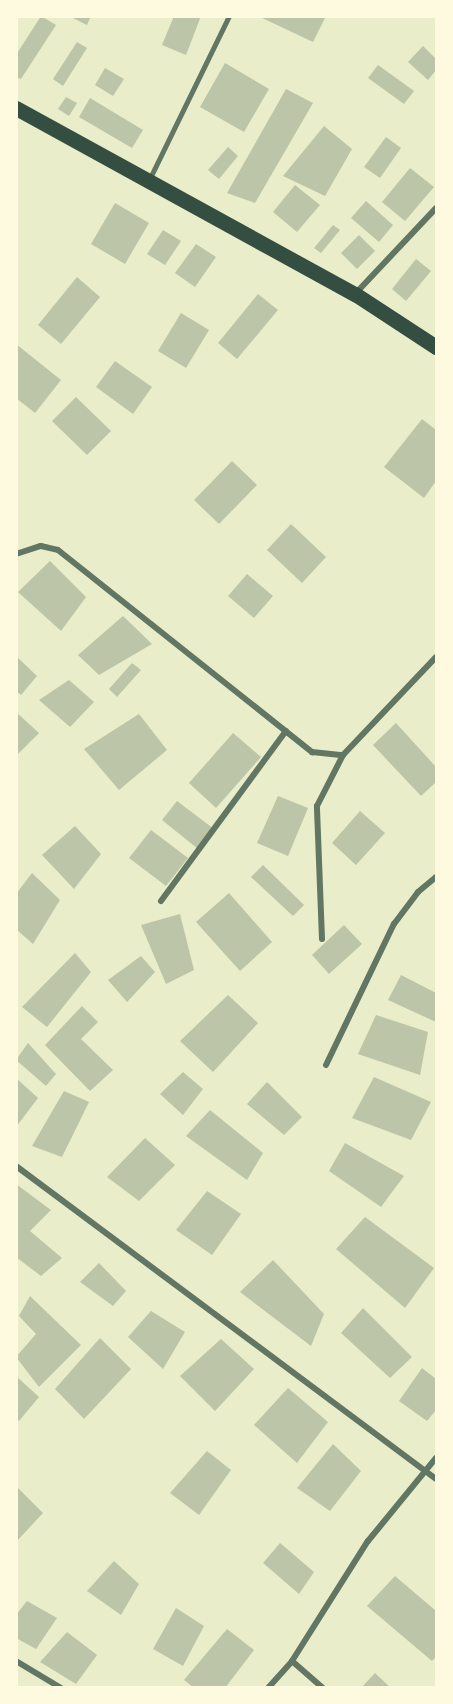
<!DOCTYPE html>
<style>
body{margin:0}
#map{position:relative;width:453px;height:1704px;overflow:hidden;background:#e9edc9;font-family:Jost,sans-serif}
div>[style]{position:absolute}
.building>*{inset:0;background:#bcc5a7}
.service>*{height:4.5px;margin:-2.25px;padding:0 2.25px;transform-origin:2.25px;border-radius:2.25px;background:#617663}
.minor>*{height:6px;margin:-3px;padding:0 3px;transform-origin:3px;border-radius:3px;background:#617663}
.primary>*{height:15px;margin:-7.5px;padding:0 7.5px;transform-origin:7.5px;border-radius:7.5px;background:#344e41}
span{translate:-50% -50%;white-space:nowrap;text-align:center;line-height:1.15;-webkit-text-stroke:4.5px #fefae0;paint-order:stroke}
.frame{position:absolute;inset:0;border:18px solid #fefae0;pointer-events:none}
</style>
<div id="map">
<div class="building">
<div style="clip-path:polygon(41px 16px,56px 25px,21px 79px,16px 77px,16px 55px)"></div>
<div style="clip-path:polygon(69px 16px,91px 16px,87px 25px)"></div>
<div style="clip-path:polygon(174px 16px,201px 16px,186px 55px,162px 45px)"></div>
<div style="clip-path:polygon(258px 16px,326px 16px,313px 42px)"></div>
<div style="clip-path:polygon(77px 42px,87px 48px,63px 86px,53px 79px)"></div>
<div style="clip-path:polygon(423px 46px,436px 59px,436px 70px,428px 80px,408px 62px)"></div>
<div style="clip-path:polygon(225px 63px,269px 89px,244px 132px,200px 107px)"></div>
<div style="clip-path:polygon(378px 65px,414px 91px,404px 104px,368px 78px)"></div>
<div style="clip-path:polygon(105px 68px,124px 79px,113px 96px,95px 85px)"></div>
<div style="clip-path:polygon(286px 89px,313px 103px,255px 203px,227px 193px)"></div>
<div style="clip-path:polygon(66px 97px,77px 103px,69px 116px,58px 109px)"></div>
<div style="clip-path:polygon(90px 98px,143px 130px,132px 148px,79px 117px)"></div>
<div style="clip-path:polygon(324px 126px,352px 149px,325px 196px,283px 176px)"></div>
<div style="clip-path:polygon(386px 137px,401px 148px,380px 178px,364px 167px)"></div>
<div style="clip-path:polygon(228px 147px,238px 156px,219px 179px,208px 170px)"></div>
<div style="clip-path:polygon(410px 168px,434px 187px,405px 221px,382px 202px)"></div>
<div style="clip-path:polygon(295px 185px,320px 205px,297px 232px,273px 212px)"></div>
<div style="clip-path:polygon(366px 201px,393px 225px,379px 242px,351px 218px)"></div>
<div style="clip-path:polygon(115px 203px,149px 223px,125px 264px,91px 244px)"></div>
<div style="clip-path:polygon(333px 225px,340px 230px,321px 253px,314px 248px)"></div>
<div style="clip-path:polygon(163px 230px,181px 241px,165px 265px,147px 254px)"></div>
<div style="clip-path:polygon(359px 235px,375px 251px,357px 269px,341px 253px)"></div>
<div style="clip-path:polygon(196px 244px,216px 257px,195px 287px,175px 273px)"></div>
<div style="clip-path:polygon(416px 259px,431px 271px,406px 301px,392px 289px)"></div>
<div style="clip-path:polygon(77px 277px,100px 297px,61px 344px,38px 325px)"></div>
<div style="clip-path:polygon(258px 294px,278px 310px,237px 359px,218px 343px)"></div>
<div style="clip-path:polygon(181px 313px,209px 330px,186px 368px,158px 351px)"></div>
<div style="clip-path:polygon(16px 344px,61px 380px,35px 413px,16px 398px)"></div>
<div style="clip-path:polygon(115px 361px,152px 387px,133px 414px,96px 387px)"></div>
<div style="clip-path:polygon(76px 397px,111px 431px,87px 455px,52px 421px)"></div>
<div style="clip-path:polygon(422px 419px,436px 430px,436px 481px,424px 498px,384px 467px)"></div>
<div style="clip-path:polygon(232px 461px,257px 485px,219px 524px,194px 500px)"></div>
<div style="clip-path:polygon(291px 524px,326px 557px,302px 583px,267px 550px)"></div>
<div style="clip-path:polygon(50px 561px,86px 597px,61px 631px,18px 592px)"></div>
<div style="clip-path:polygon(247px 574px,273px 596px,254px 618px,228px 596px)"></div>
<div style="clip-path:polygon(123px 616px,152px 644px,99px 675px,78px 655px)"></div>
<div style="clip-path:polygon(16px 656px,37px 676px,21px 695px,16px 691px)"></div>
<div style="clip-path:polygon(132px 663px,141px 670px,117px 697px,109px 689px)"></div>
<div style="clip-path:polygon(69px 680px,94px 702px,70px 727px,39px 700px)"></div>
<div style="clip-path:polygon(16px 712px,39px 733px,16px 756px)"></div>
<div style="clip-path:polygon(139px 714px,167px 750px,119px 790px,84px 749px)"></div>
<div style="clip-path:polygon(396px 723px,436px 767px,436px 782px,421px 796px,373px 745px)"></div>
<div style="clip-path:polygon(233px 733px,261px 757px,216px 808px,189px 783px)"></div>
<div style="clip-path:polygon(278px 796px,308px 808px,288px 856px,257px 843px)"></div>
<div style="clip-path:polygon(177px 801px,214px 829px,198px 849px,162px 820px)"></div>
<div style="clip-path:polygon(360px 811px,385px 833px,356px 865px,332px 843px)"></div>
<div style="clip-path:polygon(75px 826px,101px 854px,74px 889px,42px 855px)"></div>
<div style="clip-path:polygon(151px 830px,188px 858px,166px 886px,129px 858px)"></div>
<div style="clip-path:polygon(263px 865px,304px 905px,293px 916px,251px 877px)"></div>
<div style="clip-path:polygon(32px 873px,60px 900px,33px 944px,16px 929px,16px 894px)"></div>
<div style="clip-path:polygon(229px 893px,272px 942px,240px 971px,196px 922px)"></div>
<div style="clip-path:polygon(180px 914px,194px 970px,166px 984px,141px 925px)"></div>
<div style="clip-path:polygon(344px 925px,362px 944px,329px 974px,312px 955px)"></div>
<div style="clip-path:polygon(75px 953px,91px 972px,47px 1027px,22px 1007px)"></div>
<div style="clip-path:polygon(141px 956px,155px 972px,127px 1002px,108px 980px)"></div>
<div style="clip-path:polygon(401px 975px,436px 993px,436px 1022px,388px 1000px)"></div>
<div style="clip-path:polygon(228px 995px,258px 1023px,213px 1072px,180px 1041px)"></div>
<div style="clip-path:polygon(82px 1006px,98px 1022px,81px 1039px,113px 1070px,90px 1091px,45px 1045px)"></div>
<div style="clip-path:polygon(376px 1015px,428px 1032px,420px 1075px,358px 1054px)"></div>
<div style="clip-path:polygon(28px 1043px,56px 1074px,46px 1086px,16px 1060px)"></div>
<div style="clip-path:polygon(183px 1072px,203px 1089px,183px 1115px,160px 1094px)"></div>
<div style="clip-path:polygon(374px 1077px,431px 1102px,411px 1140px,352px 1118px)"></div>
<div style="clip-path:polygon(16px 1078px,38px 1098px,16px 1127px)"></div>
<div style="clip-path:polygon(267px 1082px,302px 1117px,284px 1135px,247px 1104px)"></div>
<div style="clip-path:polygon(64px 1091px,89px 1102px,62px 1157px,32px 1146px)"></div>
<div style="clip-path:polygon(210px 1110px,263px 1153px,247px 1180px,186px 1136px)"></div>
<div style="clip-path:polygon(145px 1138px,175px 1165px,139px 1201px,107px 1177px)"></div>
<div style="clip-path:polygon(345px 1143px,404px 1176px,381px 1207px,329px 1171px)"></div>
<div style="clip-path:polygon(16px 1184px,51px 1210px,30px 1231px,62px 1258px,41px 1276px,16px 1257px)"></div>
<div style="clip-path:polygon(207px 1191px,241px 1214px,212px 1255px,176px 1230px)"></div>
<div style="clip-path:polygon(365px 1217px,434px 1268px,405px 1308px,336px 1249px)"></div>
<div style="clip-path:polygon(273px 1260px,324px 1314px,311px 1346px,240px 1292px)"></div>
<div style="clip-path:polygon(99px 1263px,126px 1291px,113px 1306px,80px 1282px)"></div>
<div style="clip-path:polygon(30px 1296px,81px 1345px,39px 1387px,16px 1357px,36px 1334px,19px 1316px)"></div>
<div style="clip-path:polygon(363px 1308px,412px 1357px,390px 1378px,341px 1333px)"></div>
<div style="clip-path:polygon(151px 1311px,185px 1332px,163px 1369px,128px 1337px)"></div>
<div style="clip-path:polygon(100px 1338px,131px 1369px,84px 1419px,55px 1389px)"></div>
<div style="clip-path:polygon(221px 1339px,254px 1369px,215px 1411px,180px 1376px)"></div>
<div style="clip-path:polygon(422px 1368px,436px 1379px,436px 1410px,427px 1421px,399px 1401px)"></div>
<div style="clip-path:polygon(16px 1376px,39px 1397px,19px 1421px,16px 1418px)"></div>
<div style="clip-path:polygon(288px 1388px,328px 1422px,297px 1463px,254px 1425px)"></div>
<div style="clip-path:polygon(333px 1444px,361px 1471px,330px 1511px,297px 1488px)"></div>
<div style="clip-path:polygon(207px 1451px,231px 1470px,199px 1515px,170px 1493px)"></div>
<div style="clip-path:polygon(16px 1486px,43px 1513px,16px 1542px)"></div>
<div style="clip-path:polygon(280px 1543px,314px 1572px,299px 1594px,263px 1563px)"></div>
<div style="clip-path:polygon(114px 1561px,139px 1584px,121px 1615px,87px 1591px)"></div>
<div style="clip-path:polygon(395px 1576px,436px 1611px,436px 1657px,432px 1661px,367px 1606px)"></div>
<div style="clip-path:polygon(27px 1601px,57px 1618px,36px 1649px,16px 1638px,16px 1615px)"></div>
<div style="clip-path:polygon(176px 1608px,204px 1626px,183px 1666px,153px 1649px)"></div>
<div style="clip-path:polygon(227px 1629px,254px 1650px,225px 1688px,194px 1688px,184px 1680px)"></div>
<div style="clip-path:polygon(67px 1632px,97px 1655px,76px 1684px,40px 1662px)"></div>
<div style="clip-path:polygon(375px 1673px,391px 1688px,361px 1688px)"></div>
</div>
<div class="service">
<div style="left:150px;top:178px;width:180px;rotate:-64deg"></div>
</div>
<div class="minor">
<div style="left:355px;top:294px;width:118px;rotate:-46.7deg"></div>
<div style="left:16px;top:554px;width:26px;rotate:-18deg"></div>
<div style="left:41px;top:546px;width:17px;rotate:13deg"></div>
<div style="left:58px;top:550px;width:325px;rotate:38.5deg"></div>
<div style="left:312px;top:752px;width:31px;rotate:6deg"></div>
<div style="left:343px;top:755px;width:135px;rotate:-46.5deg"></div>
<div style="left:161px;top:901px;width:211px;rotate:-53.7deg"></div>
<div style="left:322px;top:939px;width:133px;rotate:-92.2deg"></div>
<div style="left:317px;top:806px;width:57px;rotate:-63deg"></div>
<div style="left:326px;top:1065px;width:157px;rotate:-64.3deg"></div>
<div style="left:394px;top:924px;width:40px;rotate:-53deg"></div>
<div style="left:418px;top:892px;width:23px;rotate:-40deg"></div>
<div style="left:16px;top:1166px;width:524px;rotate:36.69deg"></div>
<div style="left:16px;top:1661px;width:52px;rotate:31deg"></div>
<div style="left:292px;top:1661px;width:41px;rotate:41.1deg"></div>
<div style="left:268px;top:1688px;width:36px;rotate:-48deg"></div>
<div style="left:292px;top:1661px;width:142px;rotate:-57.7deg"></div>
<div style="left:368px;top:1541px;width:107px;rotate:-50.7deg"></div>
</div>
<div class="primary">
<div style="left:16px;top:108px;width:387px;rotate:28.8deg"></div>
<div style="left:355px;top:294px;width:97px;rotate:33.2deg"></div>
</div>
<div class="frame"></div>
</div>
